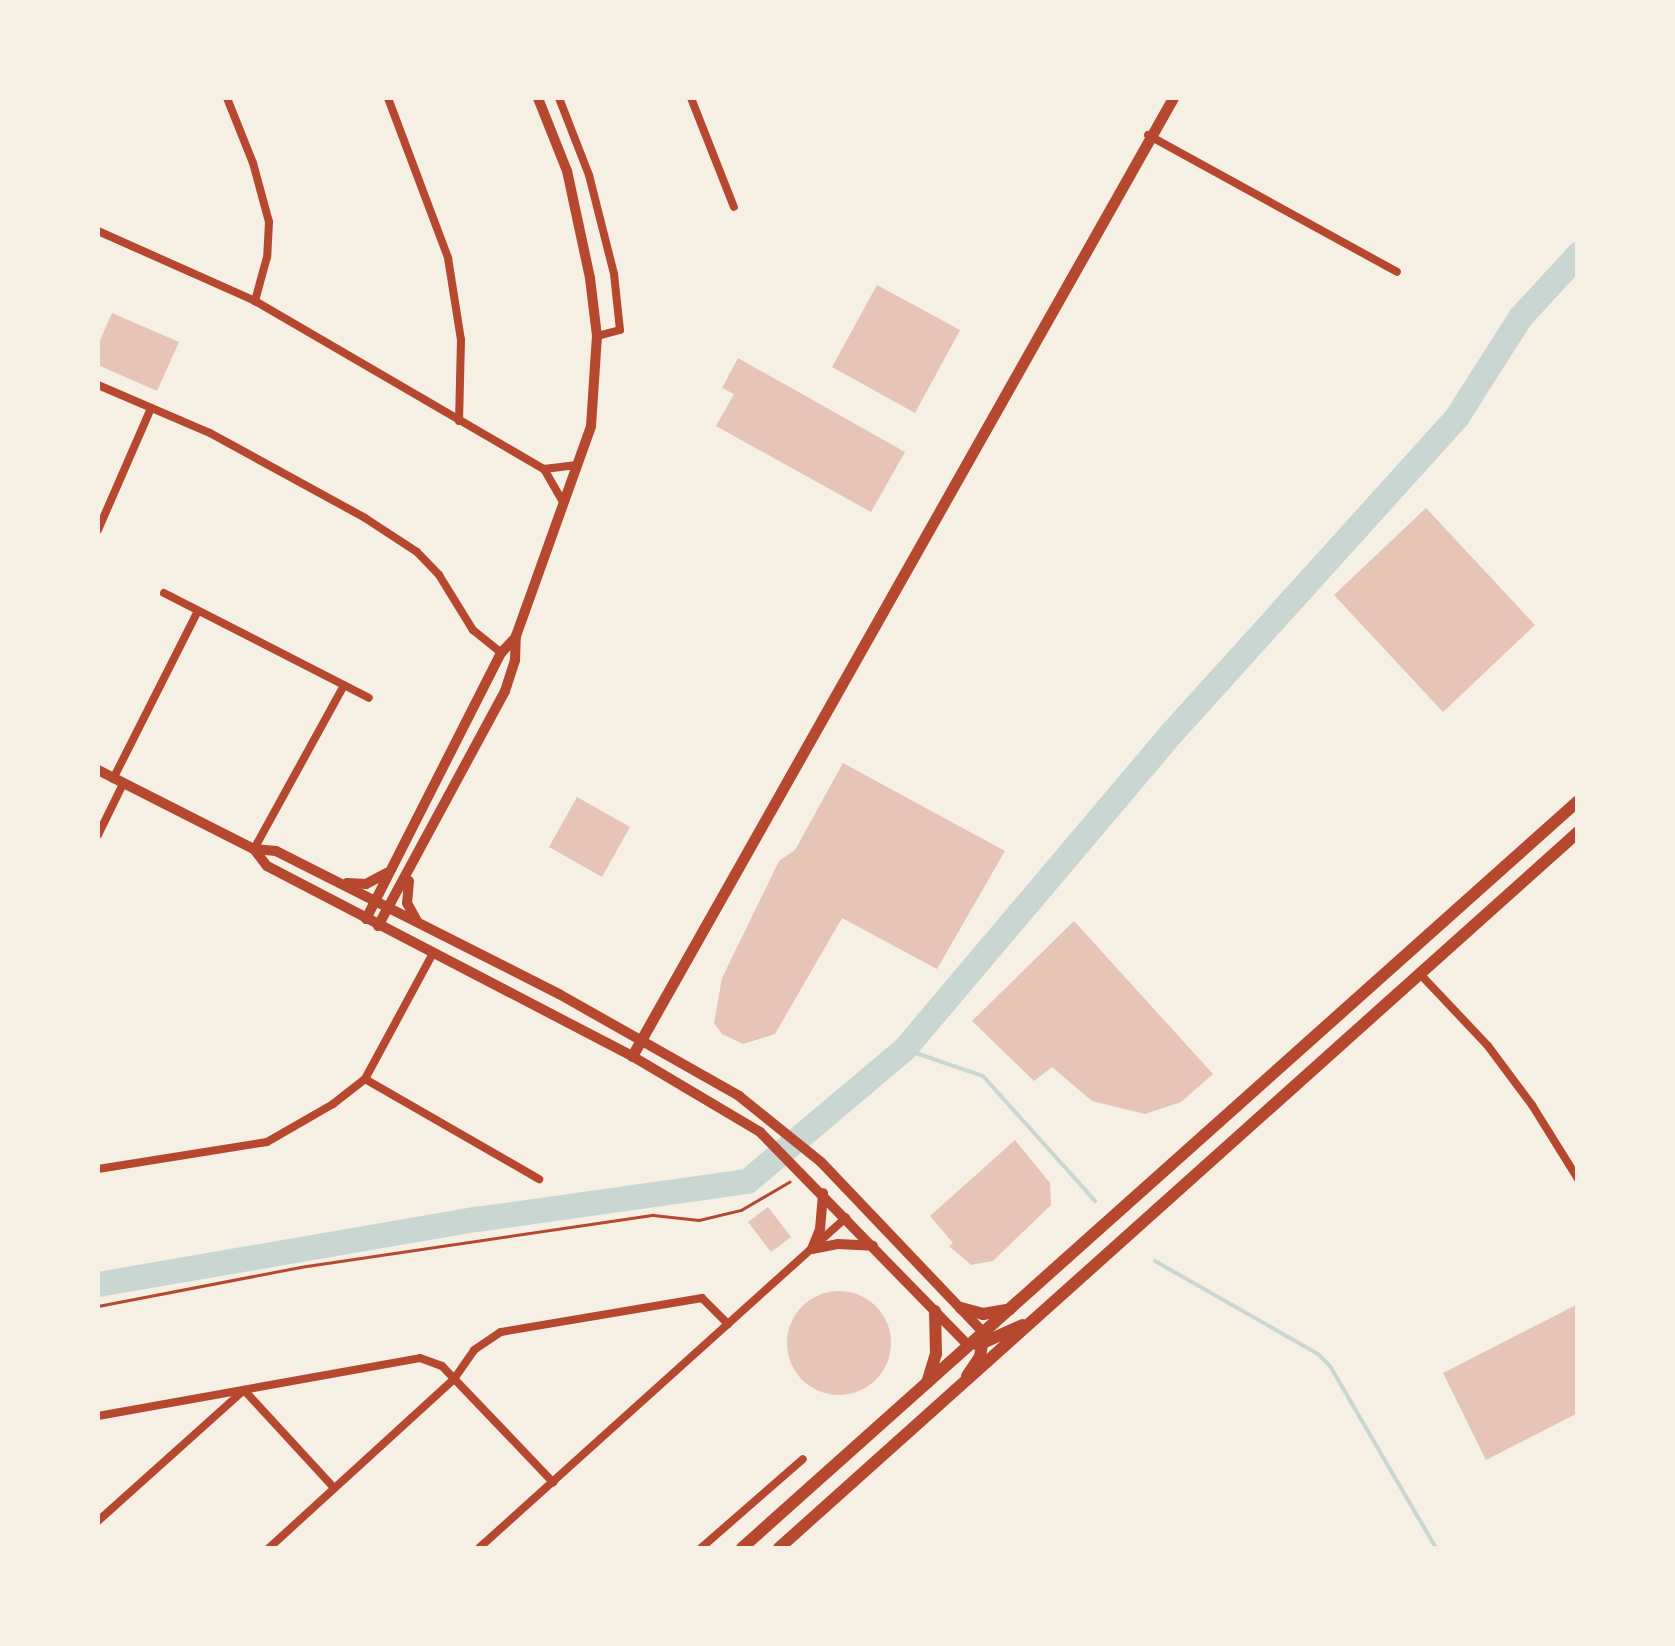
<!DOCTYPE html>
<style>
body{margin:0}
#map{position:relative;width:1675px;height:1646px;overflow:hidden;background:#f6efe4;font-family:Mulish,sans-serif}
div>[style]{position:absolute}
.stream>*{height:4px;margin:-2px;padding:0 2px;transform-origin:2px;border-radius:2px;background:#c9d6d2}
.river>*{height:25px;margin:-12.5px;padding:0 12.5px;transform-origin:12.5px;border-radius:12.5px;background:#c9d6d2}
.building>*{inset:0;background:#e6c5b7}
.round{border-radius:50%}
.path>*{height:2.5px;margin:-1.25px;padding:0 1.25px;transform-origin:1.25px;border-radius:1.25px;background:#b5482f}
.minor>*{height:8px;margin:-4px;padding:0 4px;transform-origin:4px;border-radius:4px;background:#b5482f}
.tertiary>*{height:10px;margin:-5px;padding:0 5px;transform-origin:5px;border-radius:5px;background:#b5482f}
.secondary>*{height:11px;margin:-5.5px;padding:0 5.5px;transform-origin:5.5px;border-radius:5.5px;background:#b5482f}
.primary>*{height:12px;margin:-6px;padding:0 6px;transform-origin:6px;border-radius:6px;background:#b5482f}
span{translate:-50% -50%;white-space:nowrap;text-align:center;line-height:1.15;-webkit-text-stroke:8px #f6efe4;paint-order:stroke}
.frame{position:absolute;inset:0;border:100px solid #f6efe4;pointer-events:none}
</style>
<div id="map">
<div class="stream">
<div style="left:904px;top:1049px;width:83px;rotate:18.9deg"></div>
<div style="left:983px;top:1076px;width:168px;rotate:48.1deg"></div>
<div style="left:1155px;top:1261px;width:188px;rotate:29.7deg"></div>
<div style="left:1318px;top:1354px;width:17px;rotate:45deg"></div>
<div style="left:1330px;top:1366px;width:211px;rotate:59.8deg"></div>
</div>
<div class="river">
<div style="left:98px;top:1284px;width:384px;rotate:-9.8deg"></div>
<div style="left:476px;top:1219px;width:274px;rotate:-8deg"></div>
<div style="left:747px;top:1181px;width:205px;rotate:-40.1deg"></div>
<div style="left:904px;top:1049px;width:414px;rotate:-49.8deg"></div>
<div style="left:1171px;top:733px;width:427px;rotate:-47.9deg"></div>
<div style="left:1457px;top:416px;width:117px;rotate:-57.5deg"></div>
<div style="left:1520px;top:317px;width:86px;rotate:-47.4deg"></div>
</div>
<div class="building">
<div style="clip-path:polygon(877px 285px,960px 330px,915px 413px,832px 367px)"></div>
<div style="clip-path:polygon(112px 313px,179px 342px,157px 391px,98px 365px,98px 345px)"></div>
<div style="clip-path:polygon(738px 358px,905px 452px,871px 512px,716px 426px,734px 394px,722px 388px)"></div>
<div style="clip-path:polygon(1426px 508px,1535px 625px,1443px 712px,1334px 595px)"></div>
<div style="clip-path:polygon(843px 763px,1005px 851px,937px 969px,842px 918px,775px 1034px,743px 1044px,722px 1034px,714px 1023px,722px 978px,779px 861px,795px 850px)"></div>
<div style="clip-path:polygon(577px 797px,630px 827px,602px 877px,549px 847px)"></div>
<div style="clip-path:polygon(1074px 921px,1213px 1074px,1181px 1102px,1145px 1114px,1092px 1101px,1052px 1067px,1034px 1081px,972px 1021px)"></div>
<div style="clip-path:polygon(1015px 1140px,1050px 1183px,1051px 1205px,993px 1261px,971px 1265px,949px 1246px,953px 1243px,930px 1216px)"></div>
<div style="clip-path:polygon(768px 1207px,791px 1237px,771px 1252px,748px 1222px)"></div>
<div class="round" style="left:787px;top:1291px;width:104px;height:104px"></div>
<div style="clip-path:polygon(1578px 1304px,1578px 1413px,1486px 1460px,1443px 1373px)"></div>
</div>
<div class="path">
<div style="left:98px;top:1306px;width:206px;rotate:-10.9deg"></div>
<div style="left:300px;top:1267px;width:357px;rotate:-8.4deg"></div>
<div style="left:653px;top:1215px;width:46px;rotate:6.2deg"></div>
<div style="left:699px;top:1220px;width:43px;rotate:-13.4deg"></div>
<div style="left:741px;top:1210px;width:56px;rotate:-30.3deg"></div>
</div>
<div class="minor">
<div style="left:227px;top:98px;width:70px;rotate:68.2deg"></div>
<div style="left:253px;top:163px;width:61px;rotate:74.8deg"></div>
<div style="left:269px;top:222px;width:35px;rotate:93deg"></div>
<div style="left:267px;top:257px;width:46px;rotate:105.3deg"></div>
<div style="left:388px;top:98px;width:171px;rotate:69.4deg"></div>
<div style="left:448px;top:258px;width:83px;rotate:81deg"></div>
<div style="left:461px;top:340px;width:81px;rotate:91.4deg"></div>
<div style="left:559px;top:98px;width:83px;rotate:68.7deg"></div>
<div style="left:589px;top:175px;width:102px;rotate:75.8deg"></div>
<div style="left:614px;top:274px;width:56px;rotate:83.9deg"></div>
<div style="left:620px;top:330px;width:24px;rotate:165deg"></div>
<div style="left:691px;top:98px;width:117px;rotate:68.5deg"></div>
<div style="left:1148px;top:135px;width:284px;rotate:28.8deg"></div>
<div style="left:98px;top:231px;width:172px;rotate:24deg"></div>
<div style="left:255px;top:301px;width:334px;rotate:30.2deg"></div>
<div style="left:544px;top:469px;width:38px;rotate:60deg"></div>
<div style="left:98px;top:385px;width:122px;rotate:23.2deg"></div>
<div style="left:210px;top:433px;width:177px;rotate:28.7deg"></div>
<div style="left:365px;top:518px;width:62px;rotate:33.2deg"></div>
<div style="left:417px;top:552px;width:32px;rotate:46deg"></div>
<div style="left:439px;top:575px;width:65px;rotate:58.3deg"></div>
<div style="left:473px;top:630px;width:36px;rotate:39deg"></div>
<div style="left:544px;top:469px;width:33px;rotate:-7deg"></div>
<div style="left:98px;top:530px;width:133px;rotate:-66.5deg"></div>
<div style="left:164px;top:593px;width:230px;rotate:27.1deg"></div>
<div style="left:113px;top:779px;width:188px;rotate:-63.2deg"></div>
<div style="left:98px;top:835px;width:57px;rotate:-63.9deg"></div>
<div style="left:254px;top:849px;width:187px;rotate:-61.2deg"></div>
<div style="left:1420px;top:974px;width:99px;rotate:46.6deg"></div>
<div style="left:1488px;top:1046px;width:74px;rotate:53.3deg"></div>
<div style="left:1532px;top:1105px;width:87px;rotate:58.1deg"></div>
<div style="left:365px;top:1079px;width:201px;rotate:29.9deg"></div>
<div style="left:98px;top:1169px;width:171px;rotate:-9.1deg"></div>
<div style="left:267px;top:1142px;width:76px;rotate:-29.9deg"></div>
<div style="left:333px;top:1104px;width:41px;rotate:-38deg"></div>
<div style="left:365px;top:1079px;width:141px;rotate:-61.6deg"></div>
<div style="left:98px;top:1416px;width:327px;rotate:-10.2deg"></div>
<div style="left:420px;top:1358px;width:23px;rotate:20deg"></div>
<div style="left:442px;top:1366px;width:161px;rotate:46.3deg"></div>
<div style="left:98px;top:1521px;width:196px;rotate:-41.9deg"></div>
<div style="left:244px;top:1390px;width:133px;rotate:47.4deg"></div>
<div style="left:269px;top:1548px;width:251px;rotate:-42.4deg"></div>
<div style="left:454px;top:1379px;width:35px;rotate:-55deg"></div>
<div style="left:474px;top:1350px;width:32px;rotate:-34deg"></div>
<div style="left:501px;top:1332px;width:204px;rotate:-9.6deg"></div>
<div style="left:702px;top:1298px;width:37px;rotate:45deg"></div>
<div style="left:479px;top:1548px;width:494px;rotate:-42deg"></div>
<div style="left:701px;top:1548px;width:135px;rotate:-41.1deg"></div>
</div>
<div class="tertiary">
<div style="left:98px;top:770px;width:175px;rotate:26.9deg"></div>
<div style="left:254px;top:849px;width:22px;rotate:5deg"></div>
<div style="left:276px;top:851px;width:317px;rotate:26.8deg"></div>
<div style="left:559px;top:994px;width:207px;rotate:29.5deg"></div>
<div style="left:739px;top:1096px;width:105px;rotate:38.8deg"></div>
<div style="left:821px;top:1162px;width:236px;rotate:46.4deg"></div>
<div style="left:254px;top:849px;width:21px;rotate:53deg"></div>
<div style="left:267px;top:866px;width:411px;rotate:27.5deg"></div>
<div style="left:632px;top:1056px;width:149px;rotate:30.7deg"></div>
<div style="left:760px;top:1132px;width:299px;rotate:45.7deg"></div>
<div style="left:409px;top:881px;width:22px;rotate:95deg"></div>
<div style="left:407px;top:903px;width:21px;rotate:61deg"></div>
<div style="left:347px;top:883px;width:19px;rotate:3deg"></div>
<div style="left:366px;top:884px;width:24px;rotate:-28deg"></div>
<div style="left:366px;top:919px;width:298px;rotate:-63.1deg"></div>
<div style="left:501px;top:653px;width:21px;rotate:-47deg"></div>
<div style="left:378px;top:926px;width:267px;rotate:-61.6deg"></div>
<div style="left:505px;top:691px;width:33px;rotate:-72deg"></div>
<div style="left:515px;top:660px;width:24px;rotate:-88deg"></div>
<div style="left:516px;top:636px;width:223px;rotate:-70.3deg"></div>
<div style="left:591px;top:426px;width:90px;rotate:-86.2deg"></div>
<div style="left:597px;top:336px;width:58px;rotate:-96.9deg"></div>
<div style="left:590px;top:278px;width:109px;rotate:-102.1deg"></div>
<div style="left:567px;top:171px;width:79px;rotate:-111.7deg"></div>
<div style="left:812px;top:1249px;width:26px;rotate:-11deg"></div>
<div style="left:838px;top:1244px;width:35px;rotate:3deg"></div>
<div style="left:812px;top:1249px;width:22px;rotate:-68deg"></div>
<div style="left:820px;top:1229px;width:36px;rotate:-85deg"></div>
</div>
<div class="secondary">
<div style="left:632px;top:1056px;width:1100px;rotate:-60.55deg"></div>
</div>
<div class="primary">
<div style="left:961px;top:1308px;width:23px;rotate:15deg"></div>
<div style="left:983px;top:1314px;width:27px;rotate:-10deg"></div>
<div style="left:978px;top:1345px;width:49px;rotate:-24deg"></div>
<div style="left:967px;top:1376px;width:23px;rotate:-56deg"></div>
<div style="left:980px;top:1357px;width:24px;rotate:-81deg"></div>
<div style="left:927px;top:1383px;width:30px;rotate:-73deg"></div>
<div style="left:936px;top:1354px;width:43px;rotate:-91.3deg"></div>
<div style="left:742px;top:1548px;width:1121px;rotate:-41.78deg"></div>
<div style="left:779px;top:1548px;width:1073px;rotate:-41.86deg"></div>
</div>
<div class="frame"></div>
</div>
